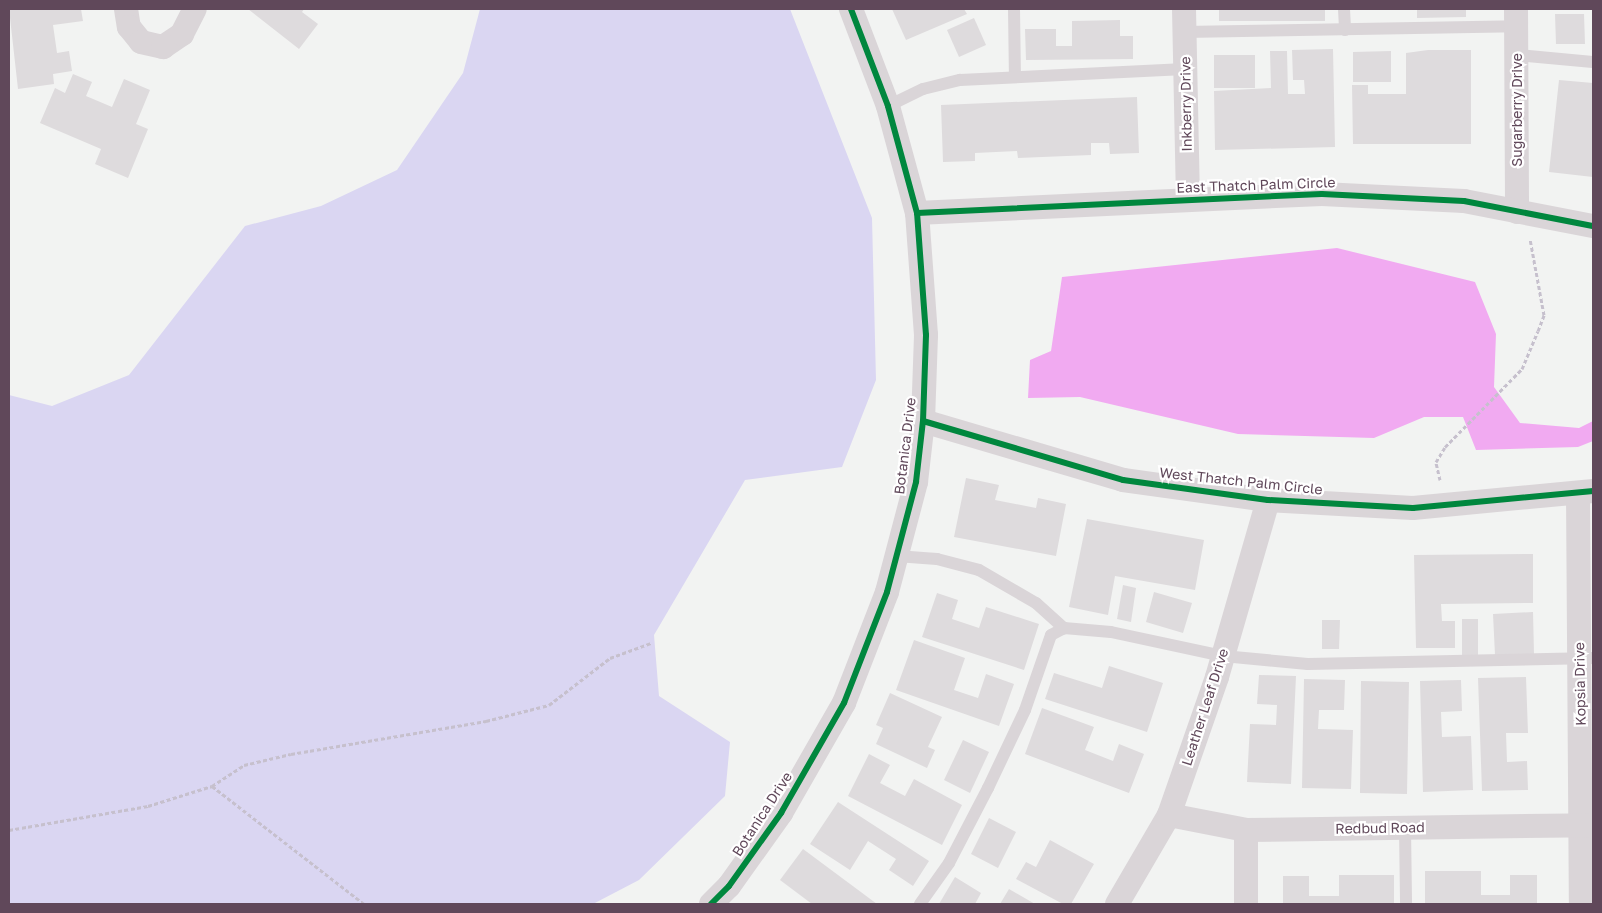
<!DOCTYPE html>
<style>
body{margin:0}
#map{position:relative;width:1602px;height:913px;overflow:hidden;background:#f2f3f2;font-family:"Golos Text",sans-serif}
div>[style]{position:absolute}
.green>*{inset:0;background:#dad6f2}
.water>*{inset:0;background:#f1aaf1}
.building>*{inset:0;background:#dedbdd}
.path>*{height:3px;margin-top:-1.5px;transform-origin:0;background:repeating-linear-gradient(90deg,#c6c0cd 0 4px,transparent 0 6.5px)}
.lane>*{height:12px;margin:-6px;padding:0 6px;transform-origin:6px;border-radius:6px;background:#dad5d8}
.street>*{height:24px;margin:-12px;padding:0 12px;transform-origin:12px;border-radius:12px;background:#dad5d8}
.cycleway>*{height:6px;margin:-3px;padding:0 3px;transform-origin:3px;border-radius:3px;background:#00873e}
span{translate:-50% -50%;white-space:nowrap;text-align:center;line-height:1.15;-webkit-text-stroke:4.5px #fff;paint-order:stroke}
.street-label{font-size:14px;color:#60485a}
.frame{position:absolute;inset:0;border:10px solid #60485a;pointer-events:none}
</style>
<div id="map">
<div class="green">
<div style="clip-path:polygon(480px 9px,790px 9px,872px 218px,876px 380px,842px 467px,745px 480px,654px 635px,659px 696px,730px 742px,725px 796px,639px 880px,593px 904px,9px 904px,9px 395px,52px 406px,129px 375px,245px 226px,321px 206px,397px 170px,463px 73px)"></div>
</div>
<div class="water">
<div style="clip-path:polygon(1337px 248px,1475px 282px,1496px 334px,1494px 387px,1520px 423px,1579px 428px,1593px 421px,1593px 441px,1578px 447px,1476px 450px,1463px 417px,1424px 417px,1374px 438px,1238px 434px,1080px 397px,1028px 398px,1030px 360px,1051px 351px,1062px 277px)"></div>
</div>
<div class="building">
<div style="clip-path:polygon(9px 9px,81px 9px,83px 21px,53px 25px,57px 53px,69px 51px,72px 71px,53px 74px,54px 84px,18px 89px)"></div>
<div style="clip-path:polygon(248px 9px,304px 9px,302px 12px,318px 24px,299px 49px)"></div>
<div style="clip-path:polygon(892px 9px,964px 9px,967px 14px,906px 40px)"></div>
<div style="clip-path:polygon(1219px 9px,1325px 9px,1325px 21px,1219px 21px)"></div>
<div style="clip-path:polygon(1417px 9px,1466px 9px,1466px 17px,1417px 18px)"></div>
<div style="clip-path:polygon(1555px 14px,1584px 14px,1585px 44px,1556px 44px)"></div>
<div style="clip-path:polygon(974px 18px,986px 45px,959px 57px,947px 30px)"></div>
<div style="clip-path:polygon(1120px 20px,1120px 36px,1133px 36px,1133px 59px,1026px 60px,1025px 29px,1056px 29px,1056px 46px,1072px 46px,1072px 21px)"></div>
<div style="clip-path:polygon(1333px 49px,1335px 147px,1215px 150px,1214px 91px,1271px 88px,1270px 51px,1287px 51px,1288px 94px,1305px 94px,1304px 80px,1293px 80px,1292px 50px)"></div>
<div style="clip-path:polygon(1428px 50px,1471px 50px,1471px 144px,1353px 144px,1352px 85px,1368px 85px,1368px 94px,1406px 94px,1406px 53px)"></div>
<div style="clip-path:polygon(1391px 51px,1391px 82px,1353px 82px,1353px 52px)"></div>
<div style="clip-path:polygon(1214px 55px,1255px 55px,1255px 88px,1214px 88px)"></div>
<div style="clip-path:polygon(73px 74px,92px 82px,86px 96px,112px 107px,124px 79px,150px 90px,136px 124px,148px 129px,128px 178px,95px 164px,101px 149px,40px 123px,55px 88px,65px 93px)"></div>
<div style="clip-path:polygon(1559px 80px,1593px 83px,1593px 177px,1549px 172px)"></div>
<div style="clip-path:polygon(1137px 97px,1139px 153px,1110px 154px,1109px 143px,1091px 143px,1091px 155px,1018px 158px,1017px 151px,975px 153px,975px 161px,943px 162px,941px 105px)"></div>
<div style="clip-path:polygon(966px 478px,999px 485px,995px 500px,1036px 508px,1038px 498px,1066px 504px,1056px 556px,954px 537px)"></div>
<div style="clip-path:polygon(1087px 519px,1204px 540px,1195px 590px,1115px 576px,1108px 615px,1069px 607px)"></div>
<div style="clip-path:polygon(1533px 554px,1533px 603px,1441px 604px,1442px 621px,1455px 621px,1455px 648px,1416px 648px,1414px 555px)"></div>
<div style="clip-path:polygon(1123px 585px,1136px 588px,1131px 622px,1117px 619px)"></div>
<div style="clip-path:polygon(1154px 592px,1192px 603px,1183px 633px,1146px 622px)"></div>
<div style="clip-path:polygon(937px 593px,958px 600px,952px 619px,979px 628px,986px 607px,1039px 624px,1024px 670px,922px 637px)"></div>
<div style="clip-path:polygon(1533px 612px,1534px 654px,1495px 655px,1493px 614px)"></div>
<div style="clip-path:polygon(1462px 619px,1478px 619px,1478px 656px,1462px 656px)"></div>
<div style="clip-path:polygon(1322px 620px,1340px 620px,1339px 649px,1322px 649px)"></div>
<div style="clip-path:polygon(914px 640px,965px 658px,954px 690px,978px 698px,986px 674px,1014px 684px,999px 726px,896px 690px)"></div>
<div style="clip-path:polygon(1109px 666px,1163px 683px,1147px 732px,1045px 699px,1054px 673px,1102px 688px)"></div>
<div style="clip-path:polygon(1259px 675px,1296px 676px,1291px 784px,1247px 782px,1250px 724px,1276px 725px,1277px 705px,1257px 704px)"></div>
<div style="clip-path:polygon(1526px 677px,1528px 733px,1506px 733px,1507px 762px,1527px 761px,1528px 790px,1482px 791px,1478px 678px)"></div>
<div style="clip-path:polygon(1304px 679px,1345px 680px,1344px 710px,1319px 710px,1318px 729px,1353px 730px,1351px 789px,1302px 788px)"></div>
<div style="clip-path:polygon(1461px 680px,1462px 711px,1441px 712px,1442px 737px,1471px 736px,1473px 790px,1423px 792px,1420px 681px)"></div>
<div style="clip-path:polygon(1361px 681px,1409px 682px,1407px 794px,1360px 793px)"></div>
<div style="clip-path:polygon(890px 693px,942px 717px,928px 747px,935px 750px,927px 768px,876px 744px,883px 728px,876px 725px)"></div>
<div style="clip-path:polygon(1042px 708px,1094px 727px,1085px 750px,1113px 761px,1119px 744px,1144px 754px,1129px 793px,1025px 754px)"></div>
<div style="clip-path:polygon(963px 740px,989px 752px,970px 793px,944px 780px)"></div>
<div style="clip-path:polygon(869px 754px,890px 765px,880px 783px,905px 796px,914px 779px,962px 805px,942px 845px,848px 796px)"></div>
<div style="clip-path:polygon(838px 802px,929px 861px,913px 886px,889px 870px,896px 859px,868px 841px,850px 870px,810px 844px)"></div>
<div style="clip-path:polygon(989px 818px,1016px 832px,998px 868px,971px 854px)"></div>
<div style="clip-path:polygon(1050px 840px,1094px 864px,1071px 904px,1063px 904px,1016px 879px,1026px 862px,1036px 867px)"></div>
<div style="clip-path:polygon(803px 849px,877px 904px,812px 904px,780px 880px)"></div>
<div style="clip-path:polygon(1425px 871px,1481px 871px,1481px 895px,1510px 895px,1510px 875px,1537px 875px,1537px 904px,1425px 904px)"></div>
<div style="clip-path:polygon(1339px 875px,1394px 875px,1394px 904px,1283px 904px,1283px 876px,1309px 876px,1309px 896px,1339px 896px)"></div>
<div style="clip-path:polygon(955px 877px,981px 893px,975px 904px,939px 904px)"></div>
<div style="clip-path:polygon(1009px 889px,1035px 904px,1000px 904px)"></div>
</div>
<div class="path">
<div style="left:1440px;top:480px;width:18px;rotate:-103deg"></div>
<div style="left:1436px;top:462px;width:17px;rotate:-59deg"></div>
<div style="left:1445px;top:447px;width:110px;rotate:-45.4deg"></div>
<div style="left:1522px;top:369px;width:41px;rotate:-67.2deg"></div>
<div style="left:1538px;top:331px;width:17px;rotate:-69deg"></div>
<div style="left:1544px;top:315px;width:77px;rotate:-100.4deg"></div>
<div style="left:212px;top:786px;width:192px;rotate:37.8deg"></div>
<div style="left:9px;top:830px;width:141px;rotate:-9.8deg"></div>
<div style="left:148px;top:806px;width:67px;rotate:-17.4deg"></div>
<div style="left:212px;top:786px;width:38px;rotate:-33deg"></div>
<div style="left:244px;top:765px;width:48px;rotate:-13.2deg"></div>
<div style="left:291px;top:754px;width:198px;rotate:-9.6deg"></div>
<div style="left:486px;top:721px;width:65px;rotate:-14.3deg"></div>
<div style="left:549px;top:705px;width:77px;rotate:-37.6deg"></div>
<div style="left:610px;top:658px;width:44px;rotate:-20.1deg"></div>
</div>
<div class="lane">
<div style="left:1014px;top:9px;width:68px;rotate:89.2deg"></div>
<div style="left:1344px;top:9px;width:21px;rotate:87deg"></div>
<div style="left:1184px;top:32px;width:332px;rotate:-1deg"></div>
<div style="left:1517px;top:55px;width:76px;rotate:5.3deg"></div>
<div style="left:888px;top:106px;width:39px;rotate:-26deg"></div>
<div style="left:923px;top:89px;width:38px;rotate:-14deg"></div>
<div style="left:960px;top:80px;width:225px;rotate:-2.8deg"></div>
<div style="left:896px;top:556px;width:41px;rotate:4.2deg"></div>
<div style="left:937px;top:559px;width:43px;rotate:14.7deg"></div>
<div style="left:979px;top:570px;width:66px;rotate:30.1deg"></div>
<div style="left:1036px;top:603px;width:38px;rotate:42deg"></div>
<div style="left:1405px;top:828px;width:76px;rotate:89.2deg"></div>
<div style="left:920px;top:904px;width:50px;rotate:-54.7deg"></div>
<div style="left:949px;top:863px;width:85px;rotate:-62.5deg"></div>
<div style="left:988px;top:788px;width:86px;rotate:-64.6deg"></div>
<div style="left:1025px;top:710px;width:79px;rotate:-70.9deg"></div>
<div style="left:1051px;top:635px;width:15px;rotate:-28deg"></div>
<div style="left:1064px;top:628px;width:47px;rotate:4.9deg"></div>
<div style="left:1111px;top:632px;width:115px;rotate:12.1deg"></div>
<div style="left:1223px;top:656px;width:85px;rotate:5.4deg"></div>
<div style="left:1308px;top:664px;width:285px;rotate:-1.2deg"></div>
</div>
<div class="street">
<div style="left:126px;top:9px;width:18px;rotate:81deg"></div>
<div style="left:129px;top:27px;width:19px;rotate:51deg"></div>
<div style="left:141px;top:42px;width:23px;rotate:13deg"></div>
<div style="left:163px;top:47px;width:23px;rotate:-34deg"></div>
<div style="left:182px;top:34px;width:28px;rotate:-63deg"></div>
<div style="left:1184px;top:9px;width:190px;rotate:88.8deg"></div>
<div style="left:1516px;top:9px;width:203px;rotate:89.7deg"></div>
<div style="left:917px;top:213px;width:405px;rotate:-2.7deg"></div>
<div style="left:1322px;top:194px;width:142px;rotate:2.8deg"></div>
<div style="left:1464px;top:201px;width:131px;rotate:11deg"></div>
<div style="left:923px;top:421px;width:209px;rotate:16.4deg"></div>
<div style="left:1123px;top:480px;width:146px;rotate:7.9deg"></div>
<div style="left:1268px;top:500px;width:145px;rotate:3.2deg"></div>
<div style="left:1413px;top:508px;width:181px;rotate:-5.4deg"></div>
<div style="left:1578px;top:493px;width:411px;rotate:89.6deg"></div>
<div style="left:1169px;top:815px;width:78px;rotate:11deg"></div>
<div style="left:1246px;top:830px;width:347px;rotate:-0.8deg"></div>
<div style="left:711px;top:904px;width:25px;rotate:-45deg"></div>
<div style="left:729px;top:886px;width:90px;rotate:-54.5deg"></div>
<div style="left:781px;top:813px;width:127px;rotate:-60.2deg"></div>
<div style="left:844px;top:703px;width:119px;rotate:-68.8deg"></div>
<div style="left:887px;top:592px;width:114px;rotate:-75.2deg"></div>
<div style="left:916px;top:482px;width:61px;rotate:-83.5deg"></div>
<div style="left:923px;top:421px;width:86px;rotate:-88deg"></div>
<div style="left:926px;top:335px;width:122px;rotate:-94.2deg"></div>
<div style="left:917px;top:213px;width:111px;rotate:-105.2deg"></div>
<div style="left:888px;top:106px;width:104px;rotate:-110.9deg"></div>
<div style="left:1117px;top:904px;width:103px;rotate:-59.7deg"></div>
<div style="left:1169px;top:815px;width:146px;rotate:-70.8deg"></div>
<div style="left:1217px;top:677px;width:184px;rotate:-73.9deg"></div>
<div style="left:1246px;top:904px;width:74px;rotate:-90deg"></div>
</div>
<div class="cycleway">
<div style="left:917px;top:213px;width:405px;rotate:-2.7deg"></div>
<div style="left:1322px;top:194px;width:142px;rotate:2.8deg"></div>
<div style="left:1464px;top:201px;width:131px;rotate:11deg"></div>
<div style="left:923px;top:421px;width:209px;rotate:16.4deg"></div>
<div style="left:1123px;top:480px;width:146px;rotate:7.9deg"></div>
<div style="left:1268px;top:500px;width:145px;rotate:3.2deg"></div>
<div style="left:1413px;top:508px;width:181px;rotate:-5.4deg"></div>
<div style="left:711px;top:904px;width:25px;rotate:-45deg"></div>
<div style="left:729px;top:886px;width:90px;rotate:-54.5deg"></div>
<div style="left:781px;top:813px;width:127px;rotate:-60.2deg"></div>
<div style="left:844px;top:703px;width:119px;rotate:-68.8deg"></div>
<div style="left:887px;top:592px;width:114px;rotate:-75.2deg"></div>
<div style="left:916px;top:482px;width:61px;rotate:-83.5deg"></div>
<div style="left:923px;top:421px;width:86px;rotate:-88deg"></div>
<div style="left:926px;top:335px;width:122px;rotate:-94.2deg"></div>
<div style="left:917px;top:213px;width:111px;rotate:-105.2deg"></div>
<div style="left:888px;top:106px;width:104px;rotate:-110.9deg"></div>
</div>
<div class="street-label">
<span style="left:1186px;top:104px;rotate:-91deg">Inkberry Drive</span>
<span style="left:1517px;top:110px;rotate:-90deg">Sugarberry Drive</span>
<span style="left:1256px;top:185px;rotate:-2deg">East Thatch Palm Circle</span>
<span style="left:905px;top:446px;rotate:-83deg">Botanica Drive</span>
<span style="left:1241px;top:481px;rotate:6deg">West Thatch Palm Circle</span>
<span style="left:1580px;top:684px;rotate:-91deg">Kopsia Drive</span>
<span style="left:1205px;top:707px;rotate:-72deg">Leather Leaf Drive</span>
<span style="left:762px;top:814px;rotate:-57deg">Botanica Drive</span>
<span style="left:1380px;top:828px;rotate:-1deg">Redbud Road</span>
</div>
<div class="frame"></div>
</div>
